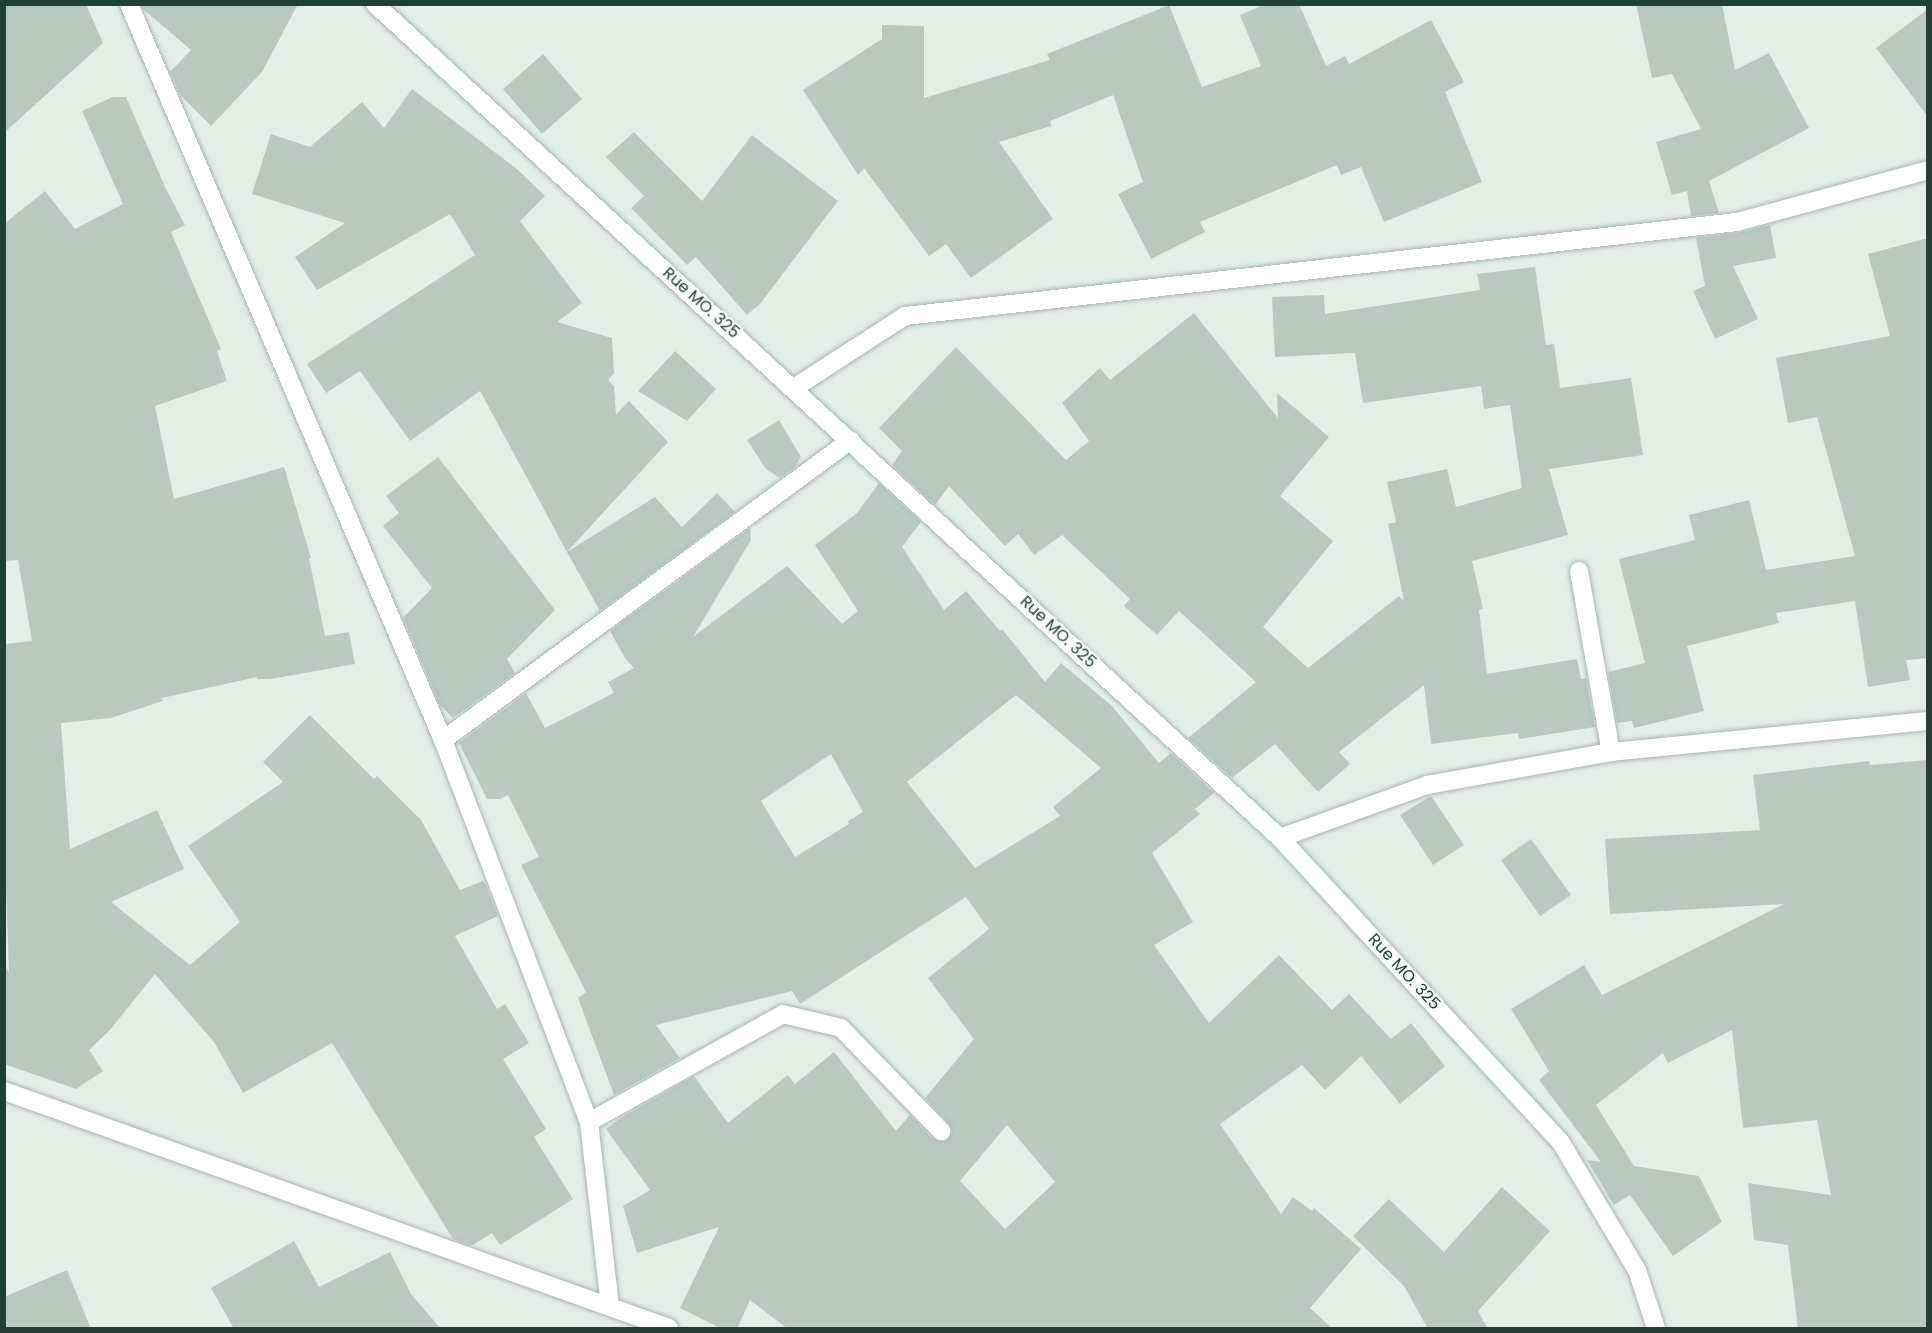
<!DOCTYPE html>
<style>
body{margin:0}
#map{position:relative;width:1932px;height:1333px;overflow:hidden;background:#e4eee9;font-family:Poppins,sans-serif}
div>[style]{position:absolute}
.building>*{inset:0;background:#b9c9c2}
.roads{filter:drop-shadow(0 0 2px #a6b6b0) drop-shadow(0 0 2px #a6b6b0)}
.lane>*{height:18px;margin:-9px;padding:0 9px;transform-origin:9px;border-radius:9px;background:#fff}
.street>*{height:18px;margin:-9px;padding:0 9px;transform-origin:9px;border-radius:9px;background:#fff}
.secondary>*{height:18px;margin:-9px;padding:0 9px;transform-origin:9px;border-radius:9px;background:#fff}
span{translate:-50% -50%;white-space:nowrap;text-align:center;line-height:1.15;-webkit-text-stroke:5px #f5faf7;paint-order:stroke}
.street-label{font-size:16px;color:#234037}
.frame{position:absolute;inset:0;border:6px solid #234037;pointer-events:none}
</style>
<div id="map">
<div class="building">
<div style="clip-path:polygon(4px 4px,86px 4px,103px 43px,4px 133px)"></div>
<div style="clip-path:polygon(141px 4px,298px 4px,262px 72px,211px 126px,181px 96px,170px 72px,191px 50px,143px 9px)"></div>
<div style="clip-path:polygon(1266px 4px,1299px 4px,1326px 66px,1345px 56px,1349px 64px,1431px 20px,1464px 82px,1445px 92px,1482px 182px,1384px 222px,1361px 167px,1341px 175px,1337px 165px,1200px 222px,1205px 232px,1151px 259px,1118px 194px,1143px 182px,1113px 95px,1050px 121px,1051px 126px,999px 142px,1053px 219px,971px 278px,946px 244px,929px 256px,864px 168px,858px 175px,803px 90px,882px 39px,882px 25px,924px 26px,924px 98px,1050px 60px,1047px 54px,1169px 5px,1202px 87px,1261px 66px,1240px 15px)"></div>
<div style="clip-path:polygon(1636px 4px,1722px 4px,1735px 70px,1769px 53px,1809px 128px,1709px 181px,1719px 213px,1691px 216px,1687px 191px,1672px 195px,1656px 142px,1701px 129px,1672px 74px,1652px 78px)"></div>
<div style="clip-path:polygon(1928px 9px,1928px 117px,1876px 48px)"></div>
<div style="clip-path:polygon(543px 54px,582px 99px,542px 134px,503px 89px)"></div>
<div style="clip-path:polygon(412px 89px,517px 169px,545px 196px,520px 221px,582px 303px,557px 322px,612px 338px,614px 373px,608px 380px,614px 386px,616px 415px,629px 401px,668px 442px,567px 552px,480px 391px,410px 441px,360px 371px,326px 393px,307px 364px,475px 255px,450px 214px,317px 290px,295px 257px,345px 223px,252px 194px,271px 134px,310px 147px,362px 102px,384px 128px)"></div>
<div style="clip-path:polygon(113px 97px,126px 97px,166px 189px,185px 225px,171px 232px,221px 349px,217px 351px,227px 381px,155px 406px,174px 499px,284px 467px,311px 558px,309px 558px,325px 636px,349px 632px,355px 664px,271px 679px,257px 679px,257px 677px,162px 698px,163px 701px,111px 718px,61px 723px,70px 849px,157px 810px,184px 869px,111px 902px,190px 965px,240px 922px,188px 846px,283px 782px,263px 762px,310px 715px,374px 779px,377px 776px,421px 820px,460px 890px,483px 881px,486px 885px,498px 916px,455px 936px,497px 1009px,505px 1004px,529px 1043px,503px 1059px,546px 1129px,534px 1137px,573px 1199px,500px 1245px,492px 1233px,471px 1246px,453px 1239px,332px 1043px,243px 1093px,214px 1042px,155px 974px,110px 1030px,89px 1050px,103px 1071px,76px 1089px,4px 1064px,4px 964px,9px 972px,4px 831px,4px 644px,32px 641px,18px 560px,4px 561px,4px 224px,45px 191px,75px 229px,123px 204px,82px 111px)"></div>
<div style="clip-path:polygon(634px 132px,702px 201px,752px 135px,838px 201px,760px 304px,747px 315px,696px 257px,687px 265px,631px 208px,644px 196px,606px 157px)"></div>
<div style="clip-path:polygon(1770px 225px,1776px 258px,1733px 266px,1758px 319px,1715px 339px,1693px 291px,1705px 286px,1696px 238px,1738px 233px)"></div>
<div style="clip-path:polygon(1928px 238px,1928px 658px,1906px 660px,1910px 680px,1868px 687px,1855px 601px,1776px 613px,1779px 623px,1687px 646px,1704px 711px,1634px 728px,1632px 721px,1617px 723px,1608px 672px,1645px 663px,1619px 559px,1695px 540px,1689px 515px,1749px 500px,1766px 570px,1855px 556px,1817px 417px,1788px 423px,1776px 358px,1890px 336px,1868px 254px)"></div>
<div style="clip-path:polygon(1535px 267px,1546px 345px,1554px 344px,1560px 388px,1631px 378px,1643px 455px,1549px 469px,1568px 535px,1472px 561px,1483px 609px,1479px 610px,1487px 674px,1577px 659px,1581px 679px,1586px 678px,1595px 727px,1519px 739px,1518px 733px,1431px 744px,1424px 685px,1339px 752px,1350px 764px,1318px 792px,1275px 744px,1232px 778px,1188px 738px,1256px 682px,1179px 611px,1157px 635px,1124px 606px,1130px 599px,1062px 535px,1034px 555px,1018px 534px,1005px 546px,949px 486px,935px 505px,892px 465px,902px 451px,879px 428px,956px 347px,1066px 460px,1089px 441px,1062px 403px,1100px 368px,1110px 380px,1194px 313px,1278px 418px,1277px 393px,1329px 437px,1280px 496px,1333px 541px,1263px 627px,1308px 668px,1399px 596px,1404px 601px,1388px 524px,1396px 522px,1387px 482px,1447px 469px,1456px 507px,1522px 488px,1510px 405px,1484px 409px,1481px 386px,1363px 403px,1355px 353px,1275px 357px,1272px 297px,1324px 295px,1325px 314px,1480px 290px,1477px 274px)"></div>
<div style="clip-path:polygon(675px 351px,716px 389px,687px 421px,638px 391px)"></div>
<div style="clip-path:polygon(779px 420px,801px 457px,795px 467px,780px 478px,766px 469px,747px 440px)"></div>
<div style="clip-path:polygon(438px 457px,555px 610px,507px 659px,515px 673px,453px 718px,440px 705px,403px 618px,432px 588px,383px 526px,399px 513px,386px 496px)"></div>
<div style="clip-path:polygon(evenodd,879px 483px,921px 522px,902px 547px,944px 610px,966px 591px,1000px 631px,1002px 629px,1045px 682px,1061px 663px,1112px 706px,1159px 763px,1171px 753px,1214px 793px,1195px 809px,1200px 814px,1152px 853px,1193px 922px,1154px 945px,1209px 1023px,1279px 955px,1332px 1010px,1349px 994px,1391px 1039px,1411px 1023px,1445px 1066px,1400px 1104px,1361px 1056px,1325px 1090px,1302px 1065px,1220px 1124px,1281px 1214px,1293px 1197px,1312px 1211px,1314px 1208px,1361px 1249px,1310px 1308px,1333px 1329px,788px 1329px,750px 1300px,737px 1329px,722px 1329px,680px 1308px,719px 1227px,637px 1253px,623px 1206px,650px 1190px,606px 1129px,622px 1117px,694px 1076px,728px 1123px,788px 1075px,795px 1084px,834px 1052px,896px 1131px,910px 1115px,933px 1139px,943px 1142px,948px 1139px,952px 1133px,949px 1124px,925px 1098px,974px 1039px,928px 978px,989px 929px,966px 897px,800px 1004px,792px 991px,656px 1025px,680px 1058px,614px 1095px,578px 998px,586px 992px,521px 865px,539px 857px,508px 795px,500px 799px,487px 799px,459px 743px,526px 693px,545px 728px,614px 693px,608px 682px,634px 668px,625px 658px,610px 631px,750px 528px,751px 540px,693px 637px,787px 566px,842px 624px,858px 611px,815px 545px,857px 513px,879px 483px,1016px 695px,1101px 768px,1053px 807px,1060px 816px,975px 868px,907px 782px,1016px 695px,879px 483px,831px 754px,863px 812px,848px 821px,849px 824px,795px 857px,761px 801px,831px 754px,879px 483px,1007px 1125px,1055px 1182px,1005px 1229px,960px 1181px,1007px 1125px)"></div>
<div style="clip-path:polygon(717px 493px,735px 512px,600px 611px,567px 552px,655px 497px,682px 527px)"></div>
<div style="clip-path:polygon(1928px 760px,1928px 1329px,1798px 1329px,1788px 1245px,1754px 1240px,1748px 1183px,1831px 1195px,1817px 1120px,1743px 1128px,1732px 1030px,1668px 1063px,1663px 1053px,1596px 1105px,1634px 1166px,1699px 1176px,1722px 1222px,1673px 1256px,1630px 1195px,1614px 1205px,1587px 1160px,1601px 1162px,1539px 1080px,1549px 1071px,1511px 1009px,1584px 965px,1602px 995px,1784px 904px,1610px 914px,1605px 839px,1760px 830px,1753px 775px,1869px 761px,1870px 765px)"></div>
<div style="clip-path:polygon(1431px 796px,1464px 845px,1433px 865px,1400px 815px)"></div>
<div style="clip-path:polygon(1531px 839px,1571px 895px,1540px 916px,1501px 860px)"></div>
<div style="clip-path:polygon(1502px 1187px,1550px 1231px,1478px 1311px,1488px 1329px,1428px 1329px,1404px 1286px,1353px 1236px,1389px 1199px,1444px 1252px)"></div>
<div style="clip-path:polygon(294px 1241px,319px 1287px,390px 1252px,411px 1294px,441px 1329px,234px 1329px,211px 1288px)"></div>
<div style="clip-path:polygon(67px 1270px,91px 1329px,4px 1329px,4px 1297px)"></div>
</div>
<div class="roads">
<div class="lane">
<div style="left:443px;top:740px;width:506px;rotate:-36.33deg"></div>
<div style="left:589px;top:1122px;width:222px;rotate:-29.1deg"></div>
<div style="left:783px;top:1014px;width:60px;rotate:13.6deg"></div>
<div style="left:841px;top:1028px;width:144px;rotate:45.8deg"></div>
</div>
<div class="street">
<div style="left:129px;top:4px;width:800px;rotate:66.9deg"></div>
<div style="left:443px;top:740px;width:409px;rotate:69.1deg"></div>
<div style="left:589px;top:1122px;width:184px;rotate:83.5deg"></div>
<div style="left:794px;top:388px;width:132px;rotate:-33deg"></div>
<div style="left:905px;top:316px;width:837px;rotate:-6.45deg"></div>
<div style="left:1737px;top:222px;width:198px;rotate:-15.2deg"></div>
<div style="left:1579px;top:571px;width:184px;rotate:80deg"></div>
<div style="left:1280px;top:838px;width:156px;rotate:-19.8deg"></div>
<div style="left:1427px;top:785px;width:187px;rotate:-10.2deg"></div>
<div style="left:1611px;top:752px;width:319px;rotate:-5.6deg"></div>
<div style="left:4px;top:1091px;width:706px;rotate:19.62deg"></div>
</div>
<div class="secondary">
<div style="left:375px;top:4px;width:1231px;rotate:42.66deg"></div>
<div style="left:1280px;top:838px;width:413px;rotate:47.3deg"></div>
<div style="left:1560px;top:1141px;width:150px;rotate:59.2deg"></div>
<div style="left:1637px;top:1270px;width:61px;rotate:71.9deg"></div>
</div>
</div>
<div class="street-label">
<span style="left:701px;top:303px;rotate:42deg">Rue MO. 325</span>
<span style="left:1058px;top:632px;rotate:43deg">Rue MO. 325</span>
<span style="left:1404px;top:972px;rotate:47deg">Rue MO. 325</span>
</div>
<div class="frame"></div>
</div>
